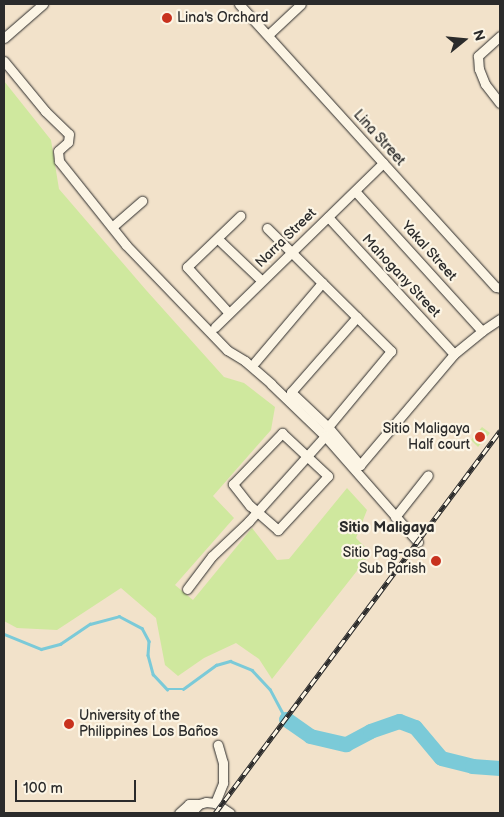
<!DOCTYPE html>
<meta charset="utf-8">
<style>
body{margin:0}
#map{position:relative;width:504px;height:817px;overflow:hidden;background:#f2e2ca;font-family:"Balsamiq Sans",sans-serif}
div>[style]{position:absolute}
.green>*{inset:0;background:#cfe89e}
.stream>*{height:2.5px;margin:-1.25px;padding:0 1.25px;transform-origin:1.25px;border-radius:1.25px;background:#7bcad8}
.river>*{height:15px;margin:-7.5px;padding:0 7.5px;transform-origin:7.5px;border-radius:7.5px;background:#7bcad8}
.roads{filter:drop-shadow(0 0 1px #2b2b2b) drop-shadow(0 0 1px #2b2b2b)}
.minor>*{height:9px;margin:-4.5px;padding:0 4.5px;transform-origin:4.5px;border-radius:4.5px;background:#fcf5e5}
.rail>*{height:4.5px;margin-top:-2.25px;transform-origin:0;background:repeating-linear-gradient(90deg,#fcf5e5 0 8px,#2b2b2b 0 16px);box-sizing:border-box;border-block:1px solid #2b2b2b}
.dots>*{width:14px;height:14px;translate:-50% -50%;box-sizing:border-box;border:2px solid #fcf5e5;border-radius:50%}
span{translate:-50% -50%;white-space:nowrap;text-align:center;line-height:1.15;-webkit-text-stroke:4.5px #fcf5e5;paint-order:stroke}
.poi-label{font-size:14px;color:#2b2b2b}
.left{translate:0 -50%;text-align:left}
.right{translate:-100% -50%;text-align:right}
.street-label{font-size:14px;color:#2b2b2b}
.neighbourhood-label{font-size:15px;color:#2b2b2b;font-weight:700}
.frame{position:absolute;inset:0;border:5px solid #2b2b2b;pointer-events:none}
.north{position:absolute;left:439px;top:15px;width:50px;height:50px;-webkit-text-stroke:4px #fcf5e5;paint-order:stroke;rotate:73deg;font-size:14px;font-weight:700;line-height:20px;text-align:center;color:#2b2b2b}
.north::after{content:'';display:block;margin:auto;width:18px;height:22px;background:#2b2b2b;clip-path:polygon(50% 0,100% 100%,50% 72%,0 100%)}
.scale{position:absolute;left:15px;top:780px;width:121px;height:22px;box-sizing:border-box;border:2px solid #2b2b2b;border-top:0;padding-left:6px;font-size:15px;line-height:18px;white-space:nowrap;color:#2b2b2b;-webkit-text-stroke:4px #fcf5e5;paint-order:stroke}
</style>
<div id="map">
<div class="green">
<div style="clip-path:polygon(4px 81px,51px 140px,59px 189px,146px 290px,224px 377px,244px 383px,275px 407px,271px 430px,213px 496px,234px 518px,175px 585px,193px 600px,252px 528px,277px 560px,289px 559px,347px 488px,367px 510px,356px 538px,371px 553px,272px 679px,259px 659px,236px 643px,204px 658px,178px 676px,165px 665px,156px 618px,121px 588px,57px 630px,17px 628px,4px 621px)"></div>
<div style="clip-path:polygon(482px 427px,490px 433px,478px 447px,471px 440px)"></div>
</div>
<div class="stream">
<div style="left:4px;top:634px;width:40px;rotate:22deg"></div>
<div style="left:41px;top:649px;width:20px;rotate:-15deg"></div>
<div style="left:60px;top:644px;width:36px;rotate:-34deg"></div>
<div style="left:90px;top:624px;width:30px;rotate:-15deg"></div>
<div style="left:119px;top:616px;width:26px;rotate:28deg"></div>
<div style="left:142px;top:628px;width:15px;rotate:62deg"></div>
<div style="left:149px;top:641px;width:14px;rotate:94deg"></div>
<div style="left:148px;top:655px;width:20px;rotate:75deg"></div>
<div style="left:153px;top:674px;width:21px;rotate:47deg"></div>
<div style="left:167px;top:689px;width:16px"></div>
<div style="left:183px;top:689px;width:41px;rotate:-36deg"></div>
<div style="left:216px;top:665px;width:15px;rotate:-16deg"></div>
<div style="left:230px;top:661px;width:24px;rotate:22deg"></div>
<div style="left:252px;top:670px;width:26px;rotate:47deg"></div>
<div style="left:270px;top:689px;width:34px;rotate:62deg"></div>
</div>
<div class="river">
<div style="left:286px;top:719px;width:29px;rotate:35deg"></div>
<div style="left:310px;top:736px;width:37px;rotate:13deg"></div>
<div style="left:346px;top:744px;width:27px;rotate:-28deg"></div>
<div style="left:370px;top:731px;width:31px;rotate:-19deg"></div>
<div style="left:399px;top:721px;width:17px;rotate:21deg"></div>
<div style="left:415px;top:727px;width:40px;rotate:50deg"></div>
<div style="left:441px;top:758px;width:32px;rotate:14deg"></div>
<div style="left:472px;top:766px;width:28px;rotate:4deg"></div>
</div>
<div class="roads">
<div class="minor">
<div style="left:239px;top:4px;width:382px;rotate:47.8deg"></div>
<div style="left:496px;top:287px;width:4px;rotate:14deg"></div>
<div style="left:268px;top:35px;width:45px;rotate:-43.2deg"></div>
<div style="left:500px;top:36px;width:30px;rotate:138deg"></div>
<div style="left:478px;top:56px;width:13px;rotate:86deg"></div>
<div style="left:479px;top:69px;width:16px;rotate:68deg"></div>
<div style="left:485px;top:84px;width:24px;rotate:52deg"></div>
<div style="left:4px;top:38px;width:52px;rotate:-41.1deg"></div>
<div style="left:4px;top:61px;width:65px;rotate:50.6deg"></div>
<div style="left:45px;top:111px;width:33px;rotate:44deg"></div>
<div style="left:69px;top:134px;width:8px;rotate:97deg"></div>
<div style="left:68px;top:142px;width:13px;rotate:138deg"></div>
<div style="left:58px;top:151px;width:10px;rotate:84deg"></div>
<div style="left:59px;top:161px;width:107px;rotate:51.4deg"></div>
<div style="left:126px;top:245px;width:146px;rotate:46.1deg"></div>
<div style="left:227px;top:350px;width:21px;rotate:31deg"></div>
<div style="left:245px;top:361px;width:35px;rotate:41deg"></div>
<div style="left:271px;top:384px;width:75px;rotate:43.9deg"></div>
<div style="left:325px;top:436px;width:141px;rotate:48.7deg"></div>
<div style="left:355px;top:191px;width:189px;rotate:47.8deg"></div>
<div style="left:328px;top:217px;width:186px;rotate:47.4deg"></div>
<div style="left:112px;top:227px;width:40px;rotate:-41deg"></div>
<div style="left:267px;top:228px;width:175px;rotate:44.8deg"></div>
<div style="left:391px;top:351px;width:99px;rotate:129.7deg"></div>
<div style="left:218px;top:239px;width:59px;rotate:43.6deg"></div>
<div style="left:228px;top:312px;width:61px;rotate:-132.3deg"></div>
<div style="left:187px;top:267px;width:74px;rotate:-43.9deg"></div>
<div style="left:357px;top:317px;width:100px;rotate:131.3deg"></div>
<div style="left:291px;top:392px;width:51px;rotate:43.4deg"></div>
<div style="left:328px;top:427px;width:50px;rotate:49.9deg"></div>
<div style="left:360px;top:465px;width:145px;rotate:-49.7deg"></div>
<div style="left:454px;top:354px;width:36px;rotate:-39deg"></div>
<div style="left:482px;top:331px;width:22px;rotate:-34deg"></div>
<div style="left:215px;top:327px;width:235px;rotate:-44.3deg"></div>
<div style="left:255px;top:362px;width:104px;rotate:-49.7deg"></div>
<div style="left:282px;top:433px;width:63px;rotate:43.1deg"></div>
<div style="left:328px;top:476px;width:74px;rotate:132.8deg"></div>
<div style="left:278px;top:530px;width:37px;rotate:-139deg"></div>
<div style="left:250px;top:506px;width:28px;rotate:-128deg"></div>
<div style="left:233px;top:484px;width:71px;rotate:-46.1deg"></div>
<div style="left:395px;top:517px;width:53px;rotate:-51.8deg"></div>
<div style="left:187px;top:589px;width:41px;rotate:-52.9deg"></div>
<div style="left:212px;top:556px;width:51px;rotate:-43.4deg"></div>
<div style="left:249px;top:521px;width:114px;rotate:-48.2deg"></div>
<div style="left:215px;top:803px;width:22px;rotate:-68deg"></div>
<div style="left:223px;top:783px;width:20px;rotate:-90deg"></div>
<div style="left:223px;top:763px;width:19px;rotate:-106deg"></div>
<div style="left:179px;top:813px;width:13px;rotate:-42deg"></div>
<div style="left:189px;top:804px;width:10px"></div>
<div style="left:191px;top:813px;width:12px;rotate:-48deg"></div>
<div style="left:199px;top:804px;width:7px;rotate:-16deg"></div>
<div style="left:206px;top:802px;width:9px;rotate:6deg"></div>
<div style="left:215px;top:803px;width:18px;rotate:34deg"></div>
</div>
</div>
<div class="rail">
<div style="left:215px;top:813px;width:477px;rotate:-53.3deg"></div>
</div>
<div class="dots">
<div style="left:167px;top:18px;background:#c8321e"></div>
<div style="left:480px;top:437px;background:#c8321e"></div>
<div style="left:436px;top:561px;background:#c8321e"></div>
<div style="left:69px;top:724px;background:#c8321e"></div>
</div>
<div class="poi-label">
<span class="left" style="left:177px;top:18px">Lina's Orchard</span>
<span class="right" style="left:470px;top:437px">Sitio Maligaya<br>Half court</span>
<span class="right" style="left:426px;top:561px">Sitio Pag-asa<br>Sub Parish</span>
<span class="left" style="left:79px;top:724px">University of the<br>Philippines Los Baños</span>
</div>
<div class="street-label">
<span style="left:379px;top:138px;rotate:48deg">Lina Street</span>
<span style="left:286px;top:238px;rotate:-44deg">Narra Street</span>
<span style="left:429px;top:251px;rotate:48deg">Yakal Street</span>
<span style="left:401px;top:276px;rotate:47deg">Mahogany Street</span>
</div>
<div class="neighbourhood-label">
<span style="left:387px;top:528px">Sitio Maligaya</span>
</div>
<div class="frame"></div>
<div class="north">N</div>
<div class="scale">100 m</div>
</div>
